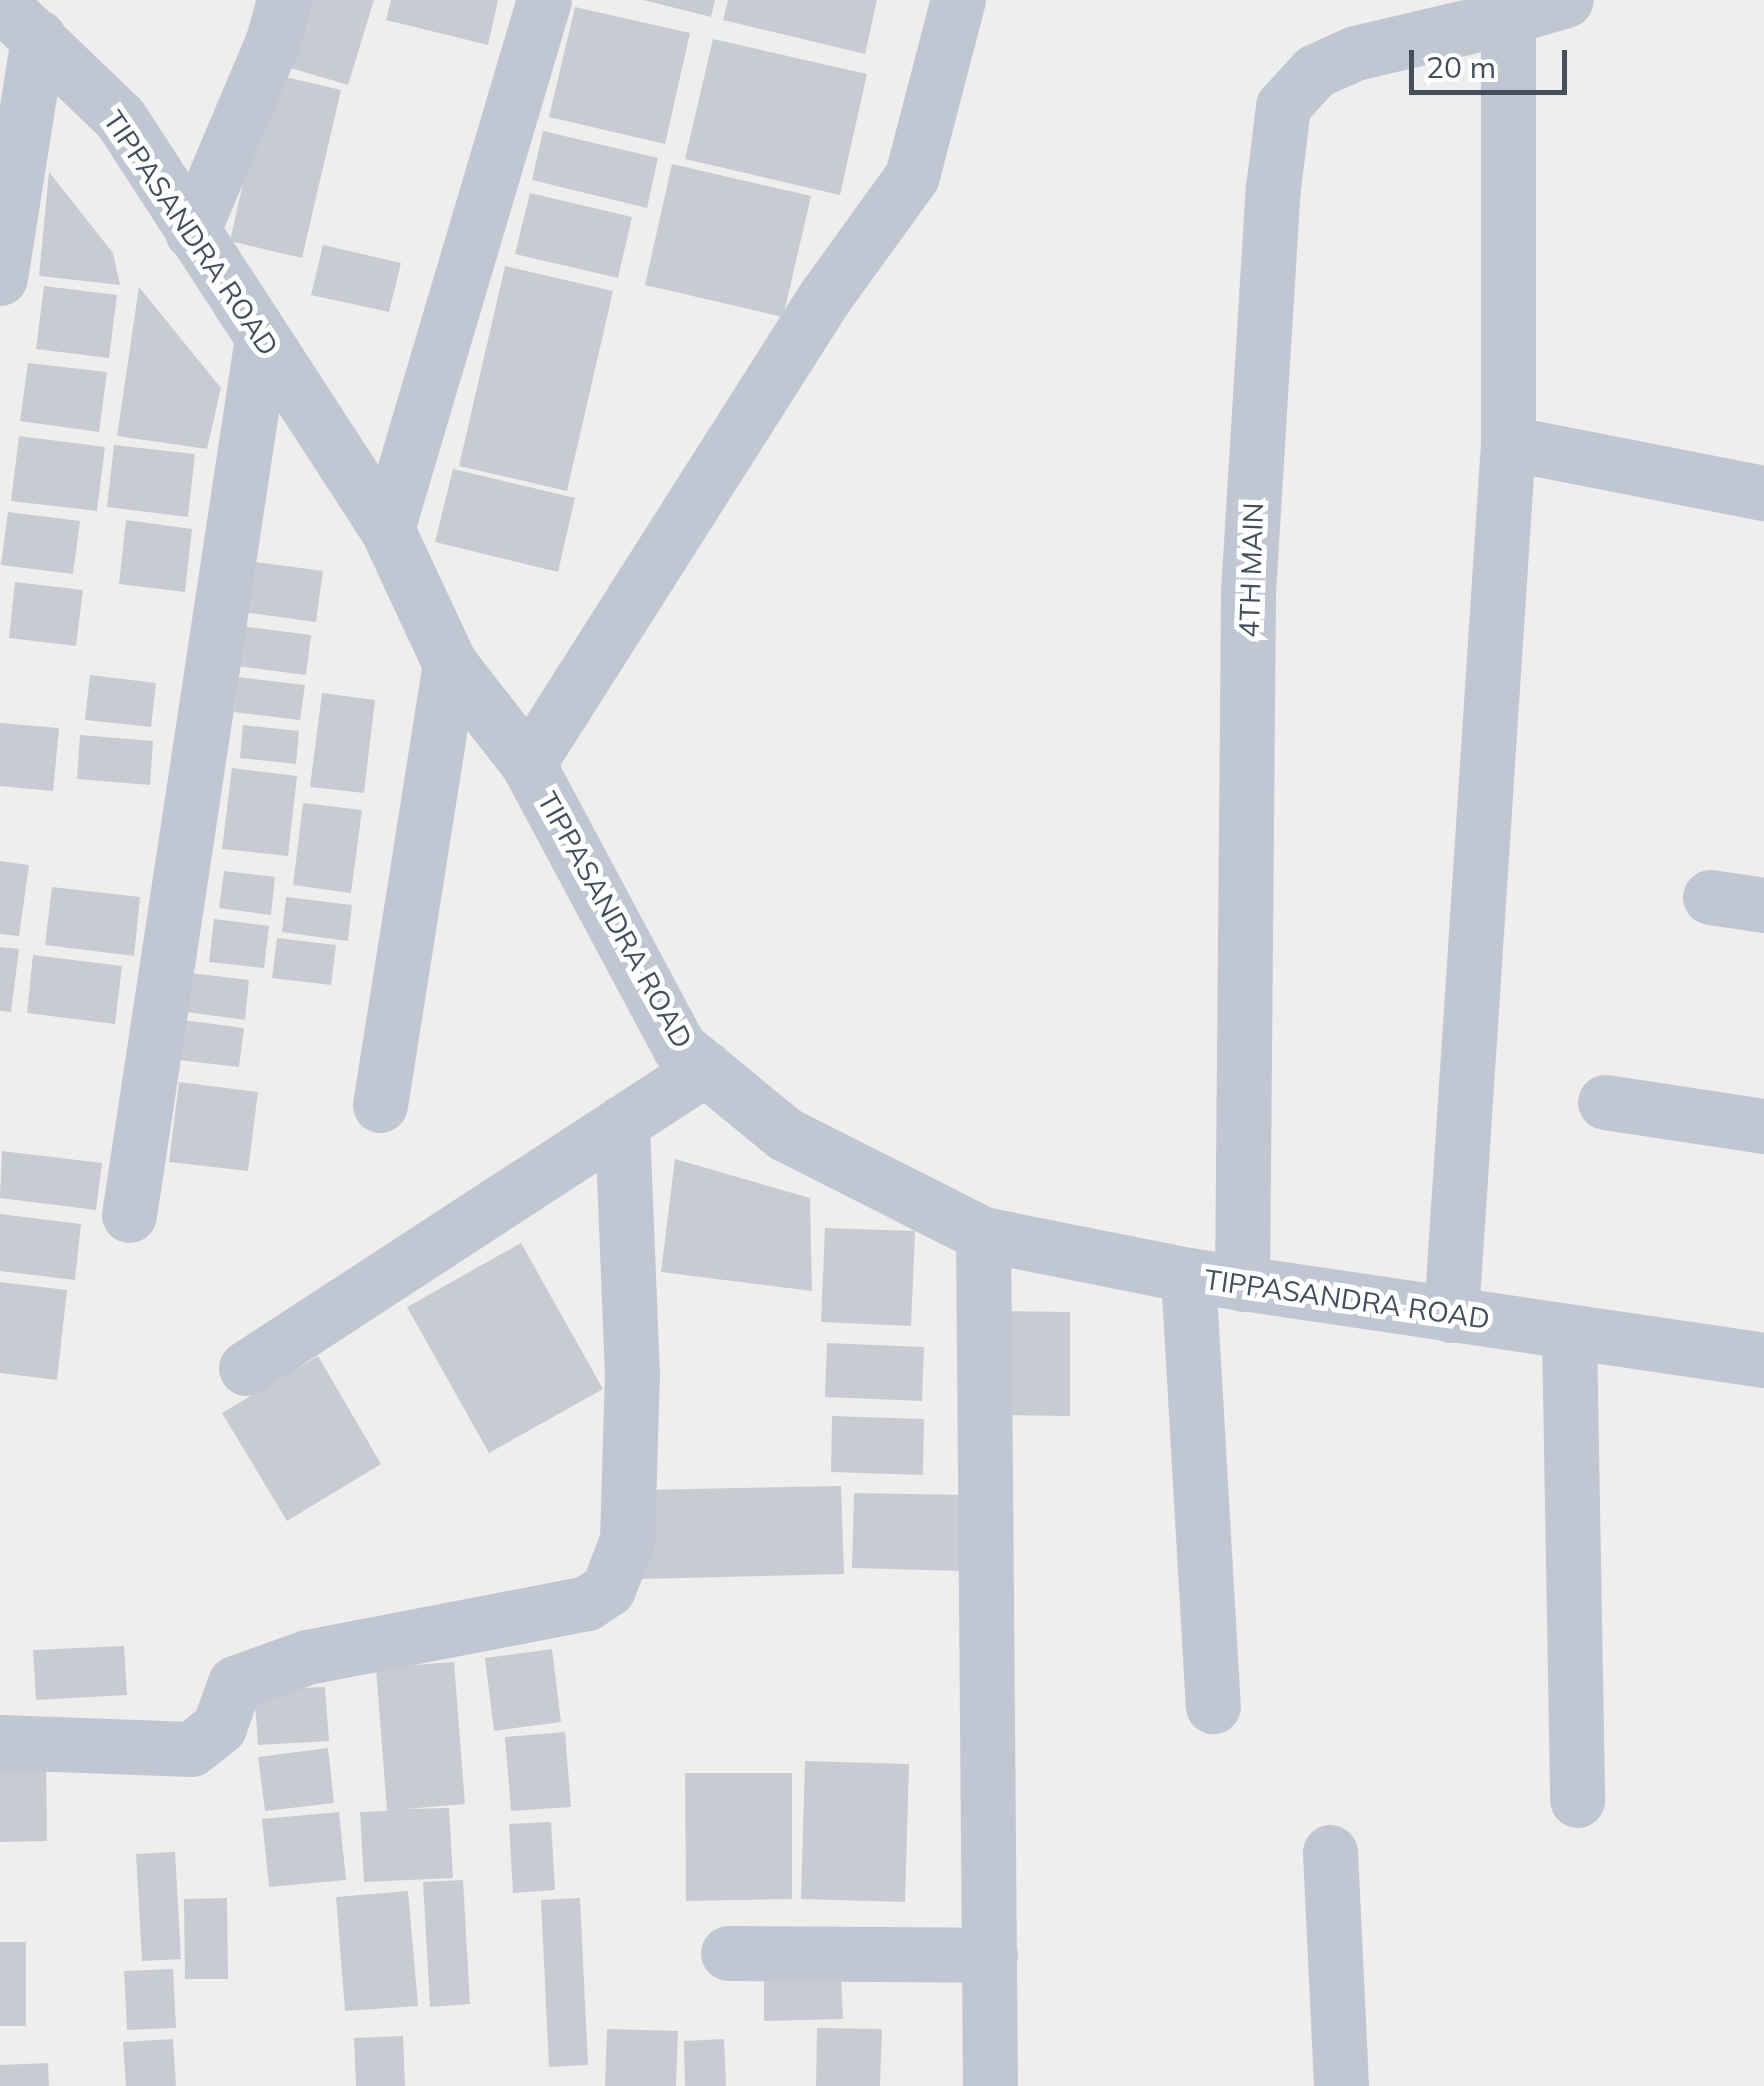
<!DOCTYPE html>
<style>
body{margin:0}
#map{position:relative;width:1764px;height:2086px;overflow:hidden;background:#f0eded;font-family:Mulish,sans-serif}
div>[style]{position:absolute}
.building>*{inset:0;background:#c9cbd3}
.minor>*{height:55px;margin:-27.5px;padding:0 27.5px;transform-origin:27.5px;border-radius:27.5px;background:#c0c7d3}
span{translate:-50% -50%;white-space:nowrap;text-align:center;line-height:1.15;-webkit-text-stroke:10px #fff;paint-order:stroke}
.street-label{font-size:28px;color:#454e5b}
.scale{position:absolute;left:1409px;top:50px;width:158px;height:45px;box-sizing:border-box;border:5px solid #454e5b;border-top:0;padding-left:12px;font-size:30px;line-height:35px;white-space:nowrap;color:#454e5b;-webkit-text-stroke:8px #fff;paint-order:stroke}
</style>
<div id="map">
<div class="building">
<div style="clip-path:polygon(285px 0,374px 0,348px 85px,267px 61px)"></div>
<div style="clip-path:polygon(391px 0,498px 0,488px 45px,386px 20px)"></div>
<div style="clip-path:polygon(643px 0,715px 0,711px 17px)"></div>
<div style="clip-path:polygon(728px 0,877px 0,865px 54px,723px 20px)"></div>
<div style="clip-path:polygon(575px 7px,690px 33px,665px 144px,549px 117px)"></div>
<div style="clip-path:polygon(713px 39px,867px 74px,840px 195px,685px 159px)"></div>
<div style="clip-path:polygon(268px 73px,341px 90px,302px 258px,230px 241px)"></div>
<div style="clip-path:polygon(543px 131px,658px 158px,647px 208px,532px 180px)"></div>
<div style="clip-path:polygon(672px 164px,811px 196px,783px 317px,645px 285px)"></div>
<div style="clip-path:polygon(49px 172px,113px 253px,120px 285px,39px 276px)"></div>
<div style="clip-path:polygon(530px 193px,632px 217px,618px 278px,515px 254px)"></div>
<div style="clip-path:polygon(323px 245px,401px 263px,389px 312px,311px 295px)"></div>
<div style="clip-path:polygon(505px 266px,613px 291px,567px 491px,459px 466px)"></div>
<div style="clip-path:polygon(44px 286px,117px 295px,109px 358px,36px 349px)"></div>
<div style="clip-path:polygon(139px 287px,221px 388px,207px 449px,117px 436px)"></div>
<div style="clip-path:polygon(28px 363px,107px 372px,99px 432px,20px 421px)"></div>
<div style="clip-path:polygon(19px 436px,105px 447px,97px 511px,11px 501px)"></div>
<div style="clip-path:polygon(114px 445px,195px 454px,188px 517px,107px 507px)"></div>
<div style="clip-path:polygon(453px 469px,575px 498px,558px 572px,435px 542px)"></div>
<div style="clip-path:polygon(8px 512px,80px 521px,73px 574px,1px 565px)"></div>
<div style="clip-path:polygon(126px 520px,192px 529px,185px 592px,119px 584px)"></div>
<div style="clip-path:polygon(248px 561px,323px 571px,316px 622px,242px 612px)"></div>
<div style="clip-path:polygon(15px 582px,83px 590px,76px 646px,9px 638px)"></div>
<div style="clip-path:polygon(241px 626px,311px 635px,306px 675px,236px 666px)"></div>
<div style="clip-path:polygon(90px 675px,156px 683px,151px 727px,85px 720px)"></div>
<div style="clip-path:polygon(238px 677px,305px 685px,300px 720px,234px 712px)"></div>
<div style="clip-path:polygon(322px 693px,375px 700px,364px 793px,310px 787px)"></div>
<div style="clip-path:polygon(0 723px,59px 728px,53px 791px,0 786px)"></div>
<div style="clip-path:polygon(243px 725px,299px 731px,296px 764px,240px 758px)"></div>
<div style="clip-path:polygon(80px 735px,153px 741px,150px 785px,77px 779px)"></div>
<div style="clip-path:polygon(232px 768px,297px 776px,288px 856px,222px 849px)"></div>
<div style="clip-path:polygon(303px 803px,362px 810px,351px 893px,293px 885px)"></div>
<div style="clip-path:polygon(0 861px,29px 865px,19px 936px,0 934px)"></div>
<div style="clip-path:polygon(224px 871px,275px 877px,271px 915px,219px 908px)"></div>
<div style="clip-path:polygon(52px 887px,140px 897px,134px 956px,45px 945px)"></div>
<div style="clip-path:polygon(286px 897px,352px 905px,348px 941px,282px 932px)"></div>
<div style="clip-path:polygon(214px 919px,269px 926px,264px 968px,209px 962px)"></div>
<div style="clip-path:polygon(277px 938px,336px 945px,331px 985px,272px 978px)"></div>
<div style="clip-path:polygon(0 947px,19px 949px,11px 1012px,0 1011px)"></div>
<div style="clip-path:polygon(33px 955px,122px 966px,115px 1024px,27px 1013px)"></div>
<div style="clip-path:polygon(191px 973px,249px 980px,245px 1020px,187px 1012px)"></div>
<div style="clip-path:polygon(175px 1019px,244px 1028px,239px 1067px,170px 1059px)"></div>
<div style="clip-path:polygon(179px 1082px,258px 1092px,248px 1171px,169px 1162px)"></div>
<div style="clip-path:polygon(2px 1151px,102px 1163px,96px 1210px,0 1198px)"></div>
<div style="clip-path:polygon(675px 1159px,810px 1198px,812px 1291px,661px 1272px)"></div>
<div style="clip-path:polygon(0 1214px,81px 1224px,75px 1280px,0 1271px)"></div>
<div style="clip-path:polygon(825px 1228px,915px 1231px,911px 1326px,821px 1322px)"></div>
<div style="clip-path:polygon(521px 1243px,603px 1389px,489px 1453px,407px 1307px)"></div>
<div style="clip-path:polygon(0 1282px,67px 1290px,57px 1380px,0 1373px)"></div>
<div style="clip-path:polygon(995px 1311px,1070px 1312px,1070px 1416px,995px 1415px)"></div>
<div style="clip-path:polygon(827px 1343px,924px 1347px,922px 1401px,825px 1397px)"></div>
<div style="clip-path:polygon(318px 1356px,381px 1464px,287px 1521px,222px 1413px)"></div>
<div style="clip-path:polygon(832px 1416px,924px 1419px,923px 1475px,831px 1472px)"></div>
<div style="clip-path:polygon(841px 1486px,844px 1574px,642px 1579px,640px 1490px)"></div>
<div style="clip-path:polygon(854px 1493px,966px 1495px,964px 1571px,852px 1568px)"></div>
<div style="clip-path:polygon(124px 1646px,127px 1695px,36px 1700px,33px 1650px)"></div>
<div style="clip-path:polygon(552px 1649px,561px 1722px,494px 1731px,485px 1658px)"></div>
<div style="clip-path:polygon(454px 1662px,465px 1804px,406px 1809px,449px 1808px,453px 1878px,364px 1882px,360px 1812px,387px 1811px,376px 1668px)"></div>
<div style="clip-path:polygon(325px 1687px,329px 1741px,258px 1745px,254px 1690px)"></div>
<div style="clip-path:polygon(565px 1732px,571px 1807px,511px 1811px,505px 1737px)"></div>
<div style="clip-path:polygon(328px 1748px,334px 1803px,265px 1811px,258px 1757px)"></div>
<div style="clip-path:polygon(0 1757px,46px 1757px,47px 1841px,0 1842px)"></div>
<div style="clip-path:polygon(805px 1761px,909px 1764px,905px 1902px,801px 1899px)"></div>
<div style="clip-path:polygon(685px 1773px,792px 1773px,792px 1899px,686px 1901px)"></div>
<div style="clip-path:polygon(339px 1812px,346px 1880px,269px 1887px,262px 1819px)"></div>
<div style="clip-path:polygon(551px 1822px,555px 1890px,513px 1893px,509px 1824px)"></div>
<div style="clip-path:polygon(175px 1852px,181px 1959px,142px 1961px,136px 1854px)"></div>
<div style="clip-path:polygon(463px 1880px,470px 2004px,430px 2007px,423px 1882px)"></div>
<div style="clip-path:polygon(408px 1891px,418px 2006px,345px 2011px,336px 1897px)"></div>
<div style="clip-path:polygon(227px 1898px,228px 1979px,185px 1979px,184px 1899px)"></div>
<div style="clip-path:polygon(580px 1898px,588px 2065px,549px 2067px,541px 1900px)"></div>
<div style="clip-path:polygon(0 1942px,26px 1942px,26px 2026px,0 2026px)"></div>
<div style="clip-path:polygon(173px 1969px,176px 2028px,127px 2030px,124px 1971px)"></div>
<div style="clip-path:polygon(841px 1973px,843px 2019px,764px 2021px,764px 1975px)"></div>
<div style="clip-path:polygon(817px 2028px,882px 2029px,880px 2086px,816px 2086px)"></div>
<div style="clip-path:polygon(607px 2029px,678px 2031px,676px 2086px,605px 2086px)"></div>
<div style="clip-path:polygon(403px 2036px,405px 2086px,356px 2086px,354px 2038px)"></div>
<div style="clip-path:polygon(173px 2039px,176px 2086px,126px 2086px,123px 2042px)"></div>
<div style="clip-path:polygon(724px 2039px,726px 2086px,685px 2086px,684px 2041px)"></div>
<div style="clip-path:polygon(48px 2063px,49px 2086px,0 2086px,0 2065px)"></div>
</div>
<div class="minor">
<div style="left:0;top:3px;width:166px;rotate:43.8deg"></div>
<div style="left:120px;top:118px;width:490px;rotate:57deg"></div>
<div style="left:387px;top:529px;width:149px;rotate:65deg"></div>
<div style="left:450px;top:664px;width:127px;rotate:52deg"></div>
<div style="left:528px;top:764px;width:321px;rotate:61.9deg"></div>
<div style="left:679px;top:1047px;width:137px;rotate:39.4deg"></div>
<div style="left:785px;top:1134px;width:222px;rotate:26.8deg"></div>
<div style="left:983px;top:1234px;width:209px;rotate:11.3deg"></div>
<div style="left:1188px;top:1275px;width:582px;rotate:8.39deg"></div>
<div style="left:192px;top:232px;width:208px;rotate:-67.1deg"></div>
<div style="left:273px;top:40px;width:41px;rotate:-74.6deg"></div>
<div style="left:0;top:278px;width:244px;rotate:-81deg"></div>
<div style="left:1508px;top:443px;width:426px;rotate:-90deg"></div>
<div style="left:1508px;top:17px;width:60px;rotate:-16.3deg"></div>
<div style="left:387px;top:529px;width:552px;rotate:-73.47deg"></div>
<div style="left:528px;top:764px;width:552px;rotate:-57.58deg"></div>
<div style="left:824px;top:298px;width:150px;rotate:-54.2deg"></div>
<div style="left:912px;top:176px;width:182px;rotate:-75.4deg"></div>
<div style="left:1710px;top:897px;width:55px;rotate:8.4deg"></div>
<div style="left:1605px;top:1102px;width:161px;rotate:8.6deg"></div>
<div style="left:380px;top:1105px;width:447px;rotate:-81deg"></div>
<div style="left:129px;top:1215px;width:887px;rotate:-81.38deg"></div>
<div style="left:983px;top:1234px;width:852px;rotate:89.53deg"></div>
<div style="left:1188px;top:1275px;width:432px;rotate:86.7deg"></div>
<div style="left:1242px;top:1284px;width:692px;rotate:-89.5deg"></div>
<div style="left:1248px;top:592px;width:405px;rotate:-86.5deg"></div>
<div style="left:1273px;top:188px;width:83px;rotate:-83deg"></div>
<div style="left:1283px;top:106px;width:47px;rotate:-47.6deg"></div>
<div style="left:1315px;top:71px;width:44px;rotate:-24.2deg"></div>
<div style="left:1355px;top:53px;width:157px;rotate:-13.2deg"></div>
<div style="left:1451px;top:1315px;width:874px;rotate:-86.26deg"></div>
<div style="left:1508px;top:443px;width:261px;rotate:11.1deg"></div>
<div style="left:1569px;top:1332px;width:468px;rotate:89deg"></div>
<div style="left:246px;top:1368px;width:549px;rotate:-33.11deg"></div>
<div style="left:0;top:1742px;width:191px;rotate:2.1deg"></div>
<div style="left:191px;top:1749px;width:36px;rotate:-38deg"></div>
<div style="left:219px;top:1727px;width:47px;rotate:-70deg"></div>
<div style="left:235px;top:1683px;width:77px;rotate:-19.9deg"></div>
<div style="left:307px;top:1657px;width:285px;rotate:-10.9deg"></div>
<div style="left:587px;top:1603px;width:25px;rotate:-34deg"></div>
<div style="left:608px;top:1589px;width:53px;rotate:-68.8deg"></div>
<div style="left:627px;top:1540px;width:165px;rotate:-88.3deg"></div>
<div style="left:632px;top:1375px;width:253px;rotate:-92.3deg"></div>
<div style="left:1330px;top:1852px;width:234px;rotate:87.3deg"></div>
<div style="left:728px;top:1953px;width:262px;rotate:0.4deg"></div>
</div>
<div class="street-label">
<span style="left:191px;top:233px;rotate:56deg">TIPPASANDRA ROAD</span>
<span style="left:1251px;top:570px;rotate:-88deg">4TH MAIN</span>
<span style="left:615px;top:920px;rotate:61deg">TIPPASANDRA ROAD</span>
<span style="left:1347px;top:1299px;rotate:8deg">TIPPASANDRA ROAD</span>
</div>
<div class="scale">20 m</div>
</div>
